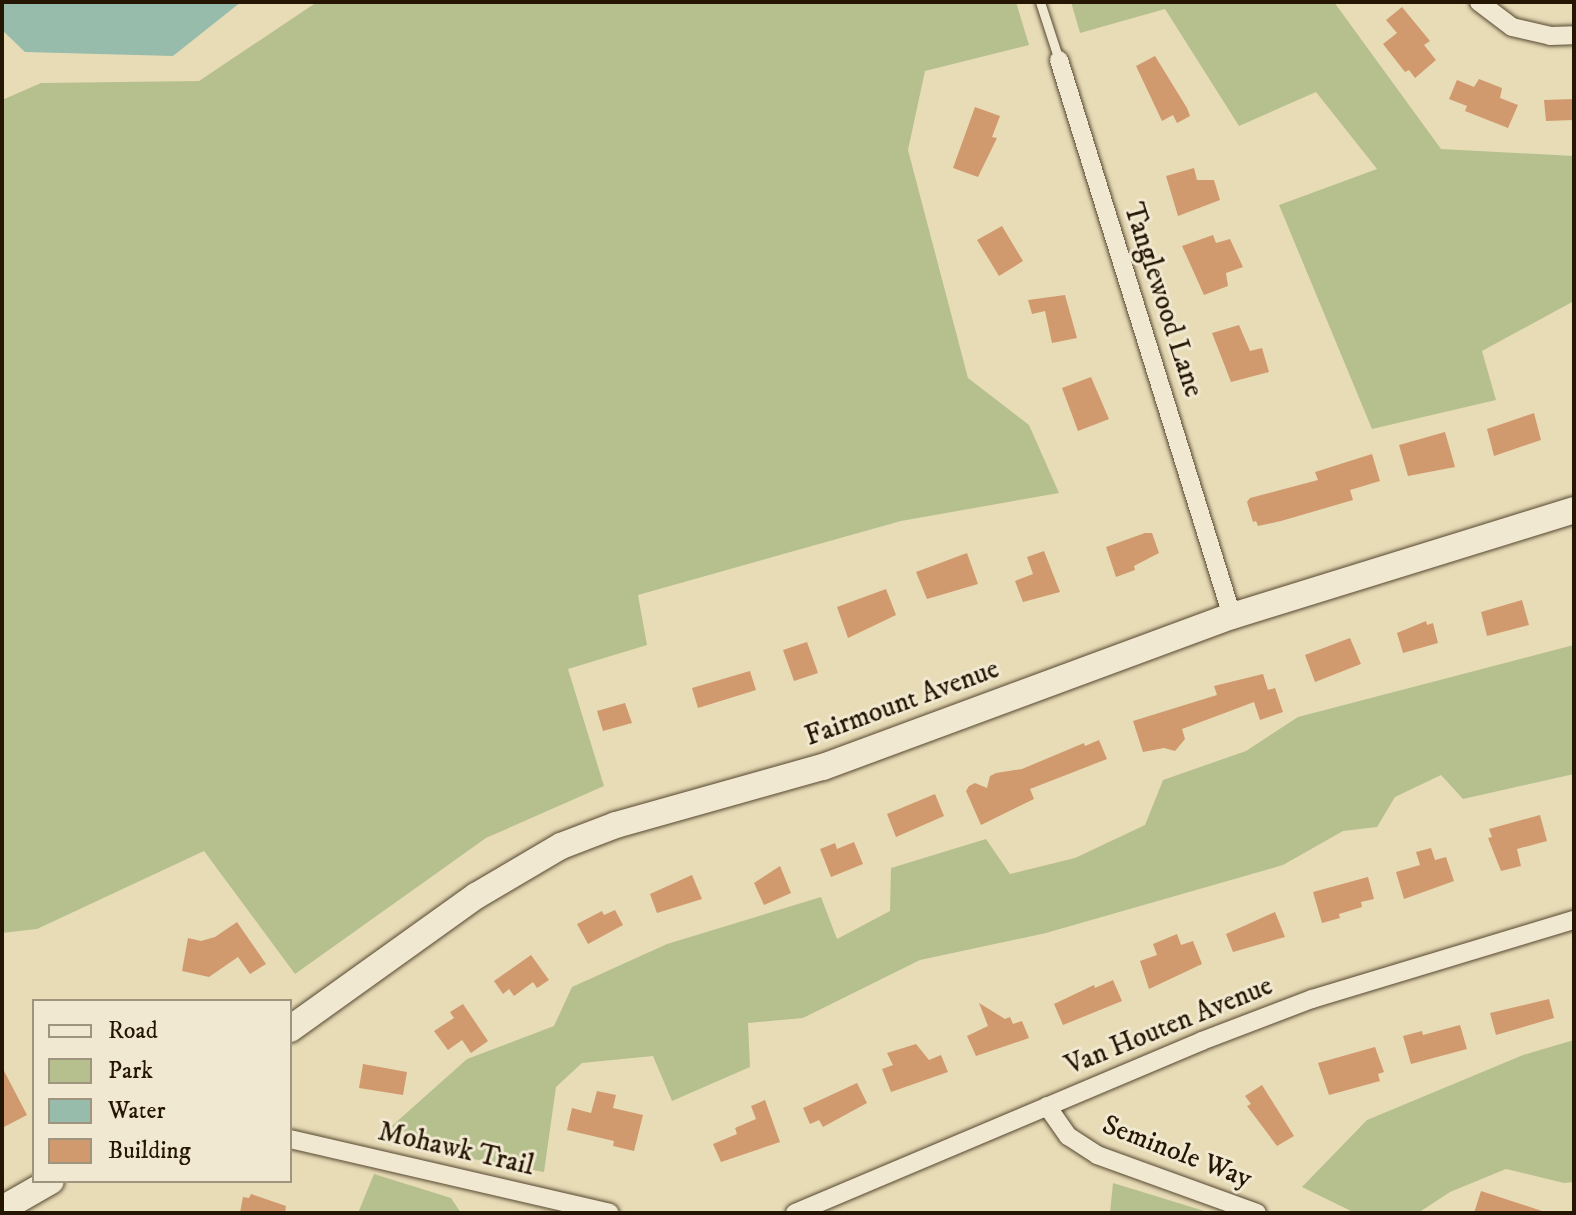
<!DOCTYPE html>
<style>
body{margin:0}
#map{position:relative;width:1576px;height:1215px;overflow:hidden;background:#e8dcb7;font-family:"IM FELL DW Pica",serif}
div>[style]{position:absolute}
.green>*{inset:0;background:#b6c08e}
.water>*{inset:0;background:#97bcac}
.building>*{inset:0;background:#d1996e}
.roads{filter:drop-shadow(0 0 2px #564730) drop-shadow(0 0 2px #564730)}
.lane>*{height:9px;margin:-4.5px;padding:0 4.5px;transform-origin:4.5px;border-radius:4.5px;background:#f0e8d0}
.street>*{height:18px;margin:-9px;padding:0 9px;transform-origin:9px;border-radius:9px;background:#f0e8d0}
.secondary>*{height:26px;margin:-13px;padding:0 13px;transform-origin:13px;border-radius:13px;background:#f0e8d0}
span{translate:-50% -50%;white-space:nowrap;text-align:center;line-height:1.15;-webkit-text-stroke:6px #f0e8d0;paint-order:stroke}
.street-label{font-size:28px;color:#251503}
.frame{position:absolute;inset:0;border:4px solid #251503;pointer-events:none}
.legend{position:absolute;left:32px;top:999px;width:260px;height:184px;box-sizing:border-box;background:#f0e8d0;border:2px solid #9f947e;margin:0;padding:10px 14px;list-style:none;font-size:24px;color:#251503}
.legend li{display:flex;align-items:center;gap:16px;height:40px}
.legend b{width:40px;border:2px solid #9f947e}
</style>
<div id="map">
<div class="green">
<div style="clip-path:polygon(317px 2px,1016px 2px,1029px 45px,925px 71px,908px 150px,968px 378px,1029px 425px,1059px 493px,901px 521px,638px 595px,647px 645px,568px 669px,604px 786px,486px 838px,295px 974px,204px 851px,37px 929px,2px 933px,2px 100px,41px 83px,199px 81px)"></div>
<div style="clip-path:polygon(1071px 2px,1334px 2px,1441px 149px,1574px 156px,1574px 301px,1482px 351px,1496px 400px,1372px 429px,1279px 205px,1377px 169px,1316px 92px,1239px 126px,1165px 9px,1080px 33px)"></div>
<div style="clip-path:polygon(1574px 645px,1574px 774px,1463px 799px,1441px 775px,1395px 797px,1377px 827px,1343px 831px,1283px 865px,1046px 933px,920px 960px,803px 1018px,748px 1023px,750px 1067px,672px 1101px,653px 1056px,582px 1063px,556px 1087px,544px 1172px,375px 1141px,467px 1059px,554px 1026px,572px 987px,667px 944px,821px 897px,837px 939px,890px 911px,891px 868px,986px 839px,1010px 874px,1075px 858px,1145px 825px,1163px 780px,1246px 751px,1298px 717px)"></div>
<div style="clip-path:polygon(1574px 1040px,1574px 1182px,1564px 1183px,1506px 1169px,1450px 1192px,1418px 1213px,1355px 1213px,1302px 1187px,1367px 1120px,1523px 1055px)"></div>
<div style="clip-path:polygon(374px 1174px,451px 1198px,461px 1213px,358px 1213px)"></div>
<div style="clip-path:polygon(1113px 1183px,1211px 1213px,1110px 1213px)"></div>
</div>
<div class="water">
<div style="clip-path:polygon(2px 2px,241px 2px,173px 56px,25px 52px,2px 30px)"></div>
</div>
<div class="building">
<div style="clip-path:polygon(1402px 7px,1430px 41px,1424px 45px,1436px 60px,1415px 78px,1409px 70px,1405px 72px,1383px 44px,1397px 33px,1386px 20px)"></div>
<div style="clip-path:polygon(1155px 56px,1187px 108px,1190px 116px,1177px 123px,1173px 115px,1162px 121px,1136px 66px)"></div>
<div style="clip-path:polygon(1479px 79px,1502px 88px,1500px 98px,1518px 105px,1508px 128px,1465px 111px,1467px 106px,1449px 99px,1457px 80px,1474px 87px)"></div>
<div style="clip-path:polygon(1574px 99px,1574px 120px,1546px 121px,1544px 100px)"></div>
<div style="clip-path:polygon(975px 107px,1000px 116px,992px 137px,997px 138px,978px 177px,953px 168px)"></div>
<div style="clip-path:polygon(1194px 168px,1197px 180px,1214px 180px,1220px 200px,1178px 216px,1166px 176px)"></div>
<div style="clip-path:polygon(1002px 226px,1023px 261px,999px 276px,977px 240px)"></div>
<div style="clip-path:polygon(1213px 235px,1216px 243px,1230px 239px,1243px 267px,1226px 273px,1228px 286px,1204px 295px,1182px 246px)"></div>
<div style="clip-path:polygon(1065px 295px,1077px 338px,1052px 343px,1045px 311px,1032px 314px,1028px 300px)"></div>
<div style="clip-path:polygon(1239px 325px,1250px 351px,1262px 348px,1269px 372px,1231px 382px,1212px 333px)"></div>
<div style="clip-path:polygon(1091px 377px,1109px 419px,1078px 431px,1062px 388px)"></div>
<div style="clip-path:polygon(1534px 413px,1541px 440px,1494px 456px,1487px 429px)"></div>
<div style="clip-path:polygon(1445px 432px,1455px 467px,1408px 476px,1399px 445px)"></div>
<div style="clip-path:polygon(1372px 454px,1380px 481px,1350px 490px,1353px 500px,1281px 521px,1258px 526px,1256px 521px,1253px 522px,1247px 502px,1250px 498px,1318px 480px,1315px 472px)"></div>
<div style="clip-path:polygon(1145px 533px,1152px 533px,1159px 553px,1134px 566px,1135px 570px,1116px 577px,1106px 547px)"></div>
<div style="clip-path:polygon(1044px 551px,1060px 592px,1023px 602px,1015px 581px,1033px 574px,1027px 557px)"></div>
<div style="clip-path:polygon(967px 553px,978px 584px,927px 599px,916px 572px)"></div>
<div style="clip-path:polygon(886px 589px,896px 615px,848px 638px,837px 607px)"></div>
<div style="clip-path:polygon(1522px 600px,1529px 625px,1487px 636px,1481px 612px)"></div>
<div style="clip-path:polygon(1426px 621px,1427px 625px,1433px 623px,1438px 643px,1403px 653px,1397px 633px)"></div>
<div style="clip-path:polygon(1350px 638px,1361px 664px,1315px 682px,1305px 655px)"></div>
<div style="clip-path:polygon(807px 642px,818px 673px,794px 681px,783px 650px)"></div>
<div style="clip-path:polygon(750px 671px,756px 690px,698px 708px,692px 688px)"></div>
<div style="clip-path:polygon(1263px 674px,1268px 690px,1275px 688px,1283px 712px,1260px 720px,1254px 702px,1182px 729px,1185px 739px,1175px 751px,1164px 748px,1143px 752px,1133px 721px,1217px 695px,1214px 686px)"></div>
<div style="clip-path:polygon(625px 703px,632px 723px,603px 731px,597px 711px)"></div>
<div style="clip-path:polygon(1099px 740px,1107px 759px,1030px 789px,1034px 799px,981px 825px,966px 791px,969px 786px,975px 783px,987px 788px,990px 776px,996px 773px,1022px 769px,1084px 743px,1085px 746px)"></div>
<div style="clip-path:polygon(935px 794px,944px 816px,896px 837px,887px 814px)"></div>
<div style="clip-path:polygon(1540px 815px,1547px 841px,1517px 849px,1521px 866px,1501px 871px,1488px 838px,1492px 837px,1489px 829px)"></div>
<div style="clip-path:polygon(854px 842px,863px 864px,831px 877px,820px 849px,835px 843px,837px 849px)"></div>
<div style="clip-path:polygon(1431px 848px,1435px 860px,1446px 857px,1454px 881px,1404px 899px,1396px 872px,1420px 865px,1416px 852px)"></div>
<div style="clip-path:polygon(780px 866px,791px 893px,764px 905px,754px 883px)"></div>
<div style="clip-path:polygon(692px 875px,702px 899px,657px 913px,650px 894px)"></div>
<div style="clip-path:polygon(1368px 877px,1374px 899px,1361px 902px,1362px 907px,1339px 914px,1340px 918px,1322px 923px,1313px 892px)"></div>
<div style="clip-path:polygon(615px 910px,623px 925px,588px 944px,577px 924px,602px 911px,604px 915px)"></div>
<div style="clip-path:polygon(1275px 912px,1285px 937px,1233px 952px,1226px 934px)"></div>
<div style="clip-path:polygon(237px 922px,266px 964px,250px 974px,238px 957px,209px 977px,182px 971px,188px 938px,201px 941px,215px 937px)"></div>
<div style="clip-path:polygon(1177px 934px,1181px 945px,1193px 941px,1202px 964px,1149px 989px,1140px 961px,1157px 955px,1153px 944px)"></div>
<div style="clip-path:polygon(531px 955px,549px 980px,537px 988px,533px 982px,514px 996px,509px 989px,503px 994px,494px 981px)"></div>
<div style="clip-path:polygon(1113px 980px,1122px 1001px,1063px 1025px,1054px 1004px,1094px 985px,1095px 988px)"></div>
<div style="clip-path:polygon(1549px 999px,1554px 1018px,1496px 1035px,1490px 1013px)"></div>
<div style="clip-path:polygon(979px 1003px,1005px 1019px,1010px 1017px,1013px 1024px,1022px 1021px,1029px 1038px,976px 1056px,967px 1036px,988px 1026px)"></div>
<div style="clip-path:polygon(463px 1004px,488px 1041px,471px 1053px,462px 1040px,448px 1050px,434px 1031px,454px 1018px,450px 1012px)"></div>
<div style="clip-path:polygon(1460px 1025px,1467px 1049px,1411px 1064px,1403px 1036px,1422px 1031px,1423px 1035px)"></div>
<div style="clip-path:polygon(916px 1044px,929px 1060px,941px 1055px,948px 1072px,891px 1092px,882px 1069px,893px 1065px,887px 1053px)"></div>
<div style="clip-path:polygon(1375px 1047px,1384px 1072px,1378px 1074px,1380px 1081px,1329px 1095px,1318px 1063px)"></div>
<div style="clip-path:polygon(363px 1064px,407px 1072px,403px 1095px,359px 1088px)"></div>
<div style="clip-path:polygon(2px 1067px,27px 1115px,2px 1128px)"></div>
<div style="clip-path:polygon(857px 1083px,867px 1103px,823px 1127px,819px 1120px,810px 1124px,803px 1108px)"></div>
<div style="clip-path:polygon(1262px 1085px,1294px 1136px,1277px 1146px,1247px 1106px,1251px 1104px,1245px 1096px)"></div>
<div style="clip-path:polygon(597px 1091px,616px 1095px,613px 1108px,643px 1115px,634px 1151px,613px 1146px,614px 1141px,567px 1130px,572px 1108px,591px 1113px)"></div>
<div style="clip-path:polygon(765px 1100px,780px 1142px,721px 1162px,713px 1144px,737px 1134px,735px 1128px,756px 1119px,751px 1106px)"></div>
<div style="clip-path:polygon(1481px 1191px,1542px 1211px,1542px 1213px,1474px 1213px)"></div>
<div style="clip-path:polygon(251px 1194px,286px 1206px,285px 1213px,240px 1213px,243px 1197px,249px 1198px)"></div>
</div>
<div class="roads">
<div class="lane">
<div style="left:1040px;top:2px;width:61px;rotate:71.9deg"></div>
</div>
<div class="street">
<div style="left:1479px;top:2px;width:41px;rotate:37.1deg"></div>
<div style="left:1512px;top:27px;width:39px;rotate:13deg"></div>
<div style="left:1550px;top:36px;width:24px;rotate:-2deg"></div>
<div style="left:1059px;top:60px;width:582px;rotate:72.72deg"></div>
<div style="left:1047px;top:1106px;width:37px;rotate:55deg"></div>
<div style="left:1068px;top:1136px;width:35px;rotate:33deg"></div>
<div style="left:1097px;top:1155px;width:170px;rotate:19.9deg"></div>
<div style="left:290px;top:1139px;width:328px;rotate:13deg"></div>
<div style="left:795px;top:1213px;width:442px;rotate:-22.9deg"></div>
<div style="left:1202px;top:1041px;width:118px;rotate:-20.9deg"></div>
<div style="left:1312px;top:999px;width:274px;rotate:-16.8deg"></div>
</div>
<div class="secondary">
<div style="left:290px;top:1029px;width:229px;rotate:-35.6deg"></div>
<div style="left:476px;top:896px;width:99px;rotate:-30.5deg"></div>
<div style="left:561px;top:846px;width:59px;rotate:-20.9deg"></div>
<div style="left:616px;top:825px;width:215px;rotate:-15.7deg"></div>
<div style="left:823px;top:767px;width:436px;rotate:-20.3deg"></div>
<div style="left:1232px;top:616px;width:358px;rotate:-17.2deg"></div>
<div style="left:2px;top:1209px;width:56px;rotate:-29.7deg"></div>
</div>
</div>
<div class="street-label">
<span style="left:1163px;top:300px;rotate:72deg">Tanglewood Lane</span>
<span style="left:902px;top:703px;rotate:-20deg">Fairmount Avenue</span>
<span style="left:1169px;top:1026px;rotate:-22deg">Van Houten Avenue</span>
<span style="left:456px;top:1149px;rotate:13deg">Mohawk Trail</span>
<span style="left:1177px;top:1152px;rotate:21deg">Seminole Way</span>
</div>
<div class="frame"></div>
<ul class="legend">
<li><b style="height:10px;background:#f0e8d0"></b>Road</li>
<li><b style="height:22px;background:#b6c08e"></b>Park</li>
<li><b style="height:22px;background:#97bcac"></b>Water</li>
<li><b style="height:22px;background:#d1996e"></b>Building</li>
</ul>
</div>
